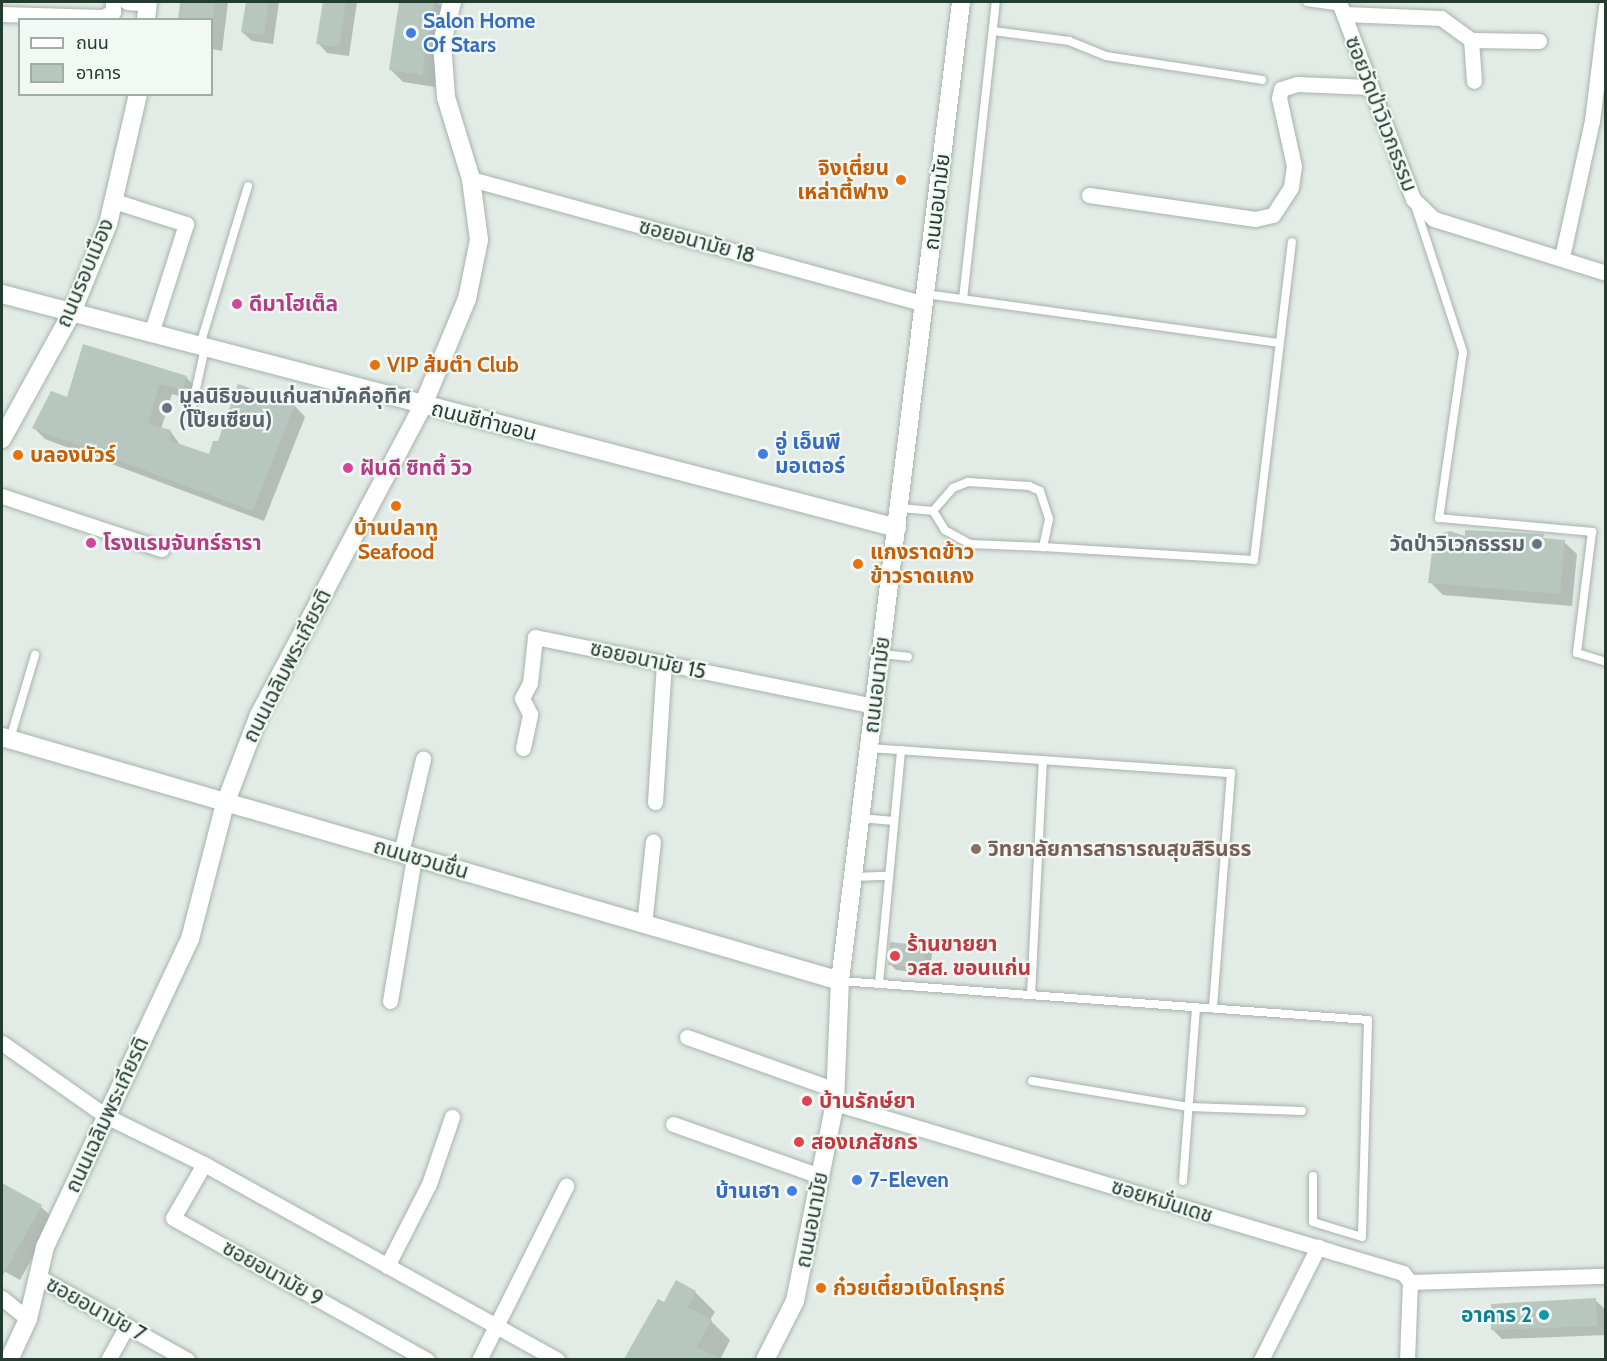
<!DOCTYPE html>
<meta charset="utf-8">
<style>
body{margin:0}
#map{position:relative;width:1607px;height:1361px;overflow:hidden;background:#e2ebe5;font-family:Cabin,"Noto Sans Thai",sans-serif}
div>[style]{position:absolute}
.shadow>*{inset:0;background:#0003}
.building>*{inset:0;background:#b7c6be}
.roads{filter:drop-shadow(0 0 2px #a5b3ab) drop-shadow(0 0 2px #a5b3ab)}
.service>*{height:8px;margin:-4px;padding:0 4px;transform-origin:4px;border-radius:4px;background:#fff}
.minor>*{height:15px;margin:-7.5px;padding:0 7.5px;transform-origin:7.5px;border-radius:7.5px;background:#fff}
.tertiary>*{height:18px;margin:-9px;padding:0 9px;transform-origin:9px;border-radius:9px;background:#fff}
.dots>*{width:16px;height:16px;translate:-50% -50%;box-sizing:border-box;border:3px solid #f2f8f4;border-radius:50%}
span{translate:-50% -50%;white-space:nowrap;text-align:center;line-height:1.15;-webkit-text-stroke:4.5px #f2f8f4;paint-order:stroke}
.shop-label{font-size:21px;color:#366cbe;font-weight:700}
.left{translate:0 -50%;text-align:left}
.right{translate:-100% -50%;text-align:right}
.street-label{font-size:21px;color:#233c30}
.food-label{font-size:21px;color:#c56008;font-weight:700}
.hotel-label{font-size:21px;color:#b23c85;font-weight:700}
.worship-label{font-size:21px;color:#5b616d;font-weight:700}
.education-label{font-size:21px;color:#785e54;font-weight:700}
.health-label{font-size:21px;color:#be3a42;font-weight:700}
.culture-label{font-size:21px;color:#0d838f;font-weight:700}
.frame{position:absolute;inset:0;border:3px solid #233c30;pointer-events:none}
.legend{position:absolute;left:18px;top:18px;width:195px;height:78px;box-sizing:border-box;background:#f2f8f4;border:2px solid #9fada6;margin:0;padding:8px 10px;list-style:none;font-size:18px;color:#233c30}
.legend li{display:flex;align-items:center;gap:12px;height:30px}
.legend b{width:30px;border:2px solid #9fada6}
</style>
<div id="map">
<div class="shadow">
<div style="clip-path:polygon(181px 2px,228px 2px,222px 51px,212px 49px,212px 20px,179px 20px)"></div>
<div style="clip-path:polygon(247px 2px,279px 2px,273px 44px,252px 41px,242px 32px)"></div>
<div style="clip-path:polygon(324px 2px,357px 2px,349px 56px,327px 53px,318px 43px)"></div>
<div style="clip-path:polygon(401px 2px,437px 2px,447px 12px,435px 87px,403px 82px,390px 69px)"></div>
<div style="clip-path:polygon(186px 377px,197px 389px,194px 400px,172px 394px,161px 429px,171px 432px,181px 446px,210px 456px,219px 443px,294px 405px,305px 417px,264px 521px,45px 439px,34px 428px,68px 399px)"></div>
<div style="clip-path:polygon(1515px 533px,1564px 542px,1577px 554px,1572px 606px,1443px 595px,1430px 582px,1466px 538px)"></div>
<div style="clip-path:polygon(926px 947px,932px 953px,930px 974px,896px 970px,890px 964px)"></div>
<div style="clip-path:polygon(4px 1186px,41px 1207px,54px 1219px,20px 1280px,2px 1270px)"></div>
<div style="clip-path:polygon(676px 1282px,695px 1292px,715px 1312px,710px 1320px,730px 1340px,720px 1360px,626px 1360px,658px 1301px,664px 1304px)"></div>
<div style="clip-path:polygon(1595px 1300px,1605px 1309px,1606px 1335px,1502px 1339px,1492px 1329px)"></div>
</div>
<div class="building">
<div style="clip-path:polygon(180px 2px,215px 2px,213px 20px,178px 20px)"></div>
<div style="clip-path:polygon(246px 2px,269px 2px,264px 35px,241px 32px)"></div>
<div style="clip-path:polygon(323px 2px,346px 2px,339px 47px,316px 44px)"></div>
<div style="clip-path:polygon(399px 2px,434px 2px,422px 75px,389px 70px)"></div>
<div style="clip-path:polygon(83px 344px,187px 376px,183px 390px,160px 384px,148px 424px,171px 430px,168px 440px,209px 454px,213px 441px,218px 441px,238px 384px,295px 404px,253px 511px,32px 428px,51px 391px,67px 397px)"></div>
<div style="clip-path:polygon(1465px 530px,1544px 534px,1543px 538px,1565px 540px,1560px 594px,1428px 583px,1434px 536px,1450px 531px,1465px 536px)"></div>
<div style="clip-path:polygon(890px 942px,926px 946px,924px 968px,888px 965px)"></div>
<div style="clip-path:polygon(2px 1183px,42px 1205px,2px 1277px)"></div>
<div style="clip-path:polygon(676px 1280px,696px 1291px,688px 1307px,712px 1320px,697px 1347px,721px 1359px,624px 1359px,658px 1299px,664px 1302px)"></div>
<div style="clip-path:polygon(1596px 1298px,1597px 1326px,1491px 1330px,1491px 1304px)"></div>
</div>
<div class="roads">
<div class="service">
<div style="left:1307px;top:2px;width:34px;rotate:8deg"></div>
<div style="left:993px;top:31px;width:77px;rotate:7.5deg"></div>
<div style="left:1069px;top:41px;width:40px;rotate:22deg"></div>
<div style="left:1106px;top:56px;width:158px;rotate:8.7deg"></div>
<div style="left:1415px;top:205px;width:155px;rotate:71.9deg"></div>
<div style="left:1463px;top:352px;width:168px;rotate:98.2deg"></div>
<div style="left:1439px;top:518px;width:154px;rotate:5.2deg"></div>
<div style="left:1592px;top:532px;width:122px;rotate:97.1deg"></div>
<div style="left:1577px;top:653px;width:30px;rotate:17deg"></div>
<div style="left:926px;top:294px;width:355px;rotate:7.9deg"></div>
<div style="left:963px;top:299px;width:299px;rotate:-83.7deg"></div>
<div style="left:200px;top:345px;width:166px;rotate:-73.2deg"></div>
<div style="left:190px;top:416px;width:70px;rotate:-77.6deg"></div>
<div style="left:968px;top:482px;width:61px;rotate:3.8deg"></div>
<div style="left:1029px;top:486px;width:12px;rotate:24deg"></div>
<div style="left:1040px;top:491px;width:29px;rotate:72deg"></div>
<div style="left:1049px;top:519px;width:29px;rotate:102deg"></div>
<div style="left:1043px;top:547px;width:73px;rotate:-177.6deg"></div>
<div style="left:970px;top:544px;width:29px;rotate:-151deg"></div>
<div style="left:945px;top:530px;width:22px;rotate:-122deg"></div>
<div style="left:933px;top:511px;width:30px;rotate:-49deg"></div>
<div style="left:953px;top:488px;width:16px;rotate:-22deg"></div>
<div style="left:900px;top:508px;width:33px;rotate:5deg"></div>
<div style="left:1043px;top:547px;width:211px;rotate:3.5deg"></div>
<div style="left:1254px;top:560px;width:320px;rotate:-83.2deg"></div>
<div style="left:881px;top:654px;width:27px;rotate:6deg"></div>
<div style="left:10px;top:739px;width:88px;rotate:-73.4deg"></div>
<div style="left:869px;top:748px;width:363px;rotate:4deg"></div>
<div style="left:1231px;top:773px;width:236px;rotate:94.4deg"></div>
<div style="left:860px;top:818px;width:34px;rotate:5deg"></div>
<div style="left:853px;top:877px;width:35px;rotate:-2deg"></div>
<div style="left:840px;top:981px;width:529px;rotate:4.22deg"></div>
<div style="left:1368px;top:1020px;width:217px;rotate:91.6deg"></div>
<div style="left:1362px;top:1237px;width:51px;rotate:-163deg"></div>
<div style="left:1313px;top:1222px;width:46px;rotate:-90deg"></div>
<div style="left:879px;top:984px;width:235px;rotate:-84.6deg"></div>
<div style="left:1031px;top:995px;width:235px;rotate:-87.1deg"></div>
<div style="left:1032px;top:1081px;width:159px;rotate:9.4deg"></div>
<div style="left:1189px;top:1107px;width:113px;rotate:2deg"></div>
<div style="left:1183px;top:1181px;width:174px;rotate:-85.7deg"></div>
</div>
<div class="minor">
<div style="left:127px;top:2px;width:21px;rotate:5deg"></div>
<div style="left:1339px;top:2px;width:210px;rotate:69.4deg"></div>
<div style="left:1413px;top:199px;width:29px;rotate:44deg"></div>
<div style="left:1434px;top:219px;width:180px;rotate:17.4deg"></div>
<div style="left:2px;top:14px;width:100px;rotate:1.7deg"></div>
<div style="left:102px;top:17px;width:12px;rotate:-24deg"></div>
<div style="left:113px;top:12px;width:10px;rotate:-90deg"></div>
<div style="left:1344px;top:14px;width:97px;rotate:2.4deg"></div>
<div style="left:1441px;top:18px;width:37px;rotate:36deg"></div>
<div style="left:1471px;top:40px;width:68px;rotate:0.8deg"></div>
<div style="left:1471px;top:40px;width:41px;rotate:85.8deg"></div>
<div style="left:471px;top:179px;width:470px;rotate:15.4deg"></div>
<div style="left:1089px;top:195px;width:168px;rotate:8.2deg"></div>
<div style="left:1255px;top:219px;width:18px;rotate:-13deg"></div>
<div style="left:1273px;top:215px;width:33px;rotate:-57deg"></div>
<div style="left:1291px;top:187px;width:21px;rotate:-82deg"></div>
<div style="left:1294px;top:166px;width:70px;rotate:-102.4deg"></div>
<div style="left:1279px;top:98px;width:9px;rotate:-77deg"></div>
<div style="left:1281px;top:89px;width:17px;rotate:-17deg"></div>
<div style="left:1297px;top:84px;width:72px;rotate:2.4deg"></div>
<div style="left:114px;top:201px;width:76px;rotate:17.7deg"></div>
<div style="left:186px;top:224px;width:115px;rotate:107.7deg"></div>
<div style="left:1562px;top:257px;width:139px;rotate:-77.6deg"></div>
<div style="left:1592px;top:121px;width:115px;rotate:-83deg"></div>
<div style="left:2px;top:496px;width:168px;rotate:18.4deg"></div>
<div style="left:523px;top:748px;width:35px;rotate:-78deg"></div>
<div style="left:530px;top:714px;width:18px;rotate:-117deg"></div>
<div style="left:522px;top:698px;width:17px;rotate:-62deg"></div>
<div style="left:530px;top:683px;width:46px;rotate:-83.8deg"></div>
<div style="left:535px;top:637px;width:346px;rotate:11.5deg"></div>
<div style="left:655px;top:802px;width:139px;rotate:-86.3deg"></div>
<div style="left:401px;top:853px;width:97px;rotate:-76.8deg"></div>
<div style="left:644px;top:925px;width:84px;rotate:-83.9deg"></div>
<div style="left:390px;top:1001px;width:146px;rotate:-80.5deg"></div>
<div style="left:687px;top:1037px;width:158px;rotate:19.6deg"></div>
<div style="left:2px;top:1043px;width:127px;rotate:35.1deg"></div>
<div style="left:106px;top:1116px;width:109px;rotate:26.1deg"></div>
<div style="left:204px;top:1164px;width:404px;rotate:29deg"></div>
<div style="left:835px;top:1103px;width:593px;rotate:16.66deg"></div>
<div style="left:1403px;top:1273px;width:11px;rotate:52deg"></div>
<div style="left:1410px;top:1282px;width:78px;rotate:92.2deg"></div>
<div style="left:673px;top:1124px;width:156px;rotate:19.5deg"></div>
<div style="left:204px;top:1164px;width:62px;rotate:119.9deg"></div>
<div style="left:173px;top:1218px;width:291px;rotate:29.2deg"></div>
<div style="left:387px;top:1266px;width:92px;rotate:-62.9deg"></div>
<div style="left:429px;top:1184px;width:71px;rotate:-71.1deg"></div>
<div style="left:37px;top:1276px;width:172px;rotate:29.2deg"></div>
<div style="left:1410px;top:1282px;width:196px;rotate:-1.8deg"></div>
<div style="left:2px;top:1298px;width:33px;rotate:39deg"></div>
<div style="left:108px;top:1360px;width:39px;rotate:-61deg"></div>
<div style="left:479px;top:1360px;width:195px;rotate:-63.4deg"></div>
<div style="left:1261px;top:1360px;width:127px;rotate:-63.2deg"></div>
</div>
<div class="tertiary">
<div style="left:146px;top:20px;width:18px;rotate:-84deg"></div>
<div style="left:2px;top:294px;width:925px;rotate:14.65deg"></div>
<div style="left:2px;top:439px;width:145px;rotate:-61.1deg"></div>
<div style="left:72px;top:312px;width:95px;rotate:-67.8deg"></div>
<div style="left:108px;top:224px;width:133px;rotate:-77deg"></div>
<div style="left:2px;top:737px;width:873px;rotate:16.23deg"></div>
<div style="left:9px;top:1360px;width:45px;rotate:-65.1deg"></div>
<div style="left:28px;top:1319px;width:74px;rotate:-76.7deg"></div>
<div style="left:45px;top:1247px;width:340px;rotate:-64.8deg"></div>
<div style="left:190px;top:939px;width:139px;rotate:-75.5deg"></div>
<div style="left:225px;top:804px;width:95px;rotate:-69.1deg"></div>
<div style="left:259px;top:715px;width:351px;rotate:-62.1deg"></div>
<div style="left:423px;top:405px;width:115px;rotate:-67.5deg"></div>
<div style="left:467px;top:299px;width:60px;rotate:-78.5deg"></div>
<div style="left:479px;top:240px;width:62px;rotate:-97.5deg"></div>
<div style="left:471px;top:179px;width:86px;rotate:-107deg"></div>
<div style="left:446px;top:97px;width:54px;rotate:-94.2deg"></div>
<div style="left:442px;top:43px;width:42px;rotate:-76.3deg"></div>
<div style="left:765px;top:1360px;width:66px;rotate:-63deg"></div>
<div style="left:795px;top:1301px;width:202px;rotate:-78.6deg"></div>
<div style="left:835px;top:1103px;width:122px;rotate:-87.7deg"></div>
<div style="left:840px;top:981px;width:986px;rotate:-82.95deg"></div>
</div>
</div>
<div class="dots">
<div style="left:411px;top:33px;background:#3f7fe0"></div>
<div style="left:901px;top:180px;background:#e8710a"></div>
<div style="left:237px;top:304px;background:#d1479c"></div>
<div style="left:375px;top:365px;background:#e8710a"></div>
<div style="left:167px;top:408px;background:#6b7280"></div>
<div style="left:763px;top:454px;background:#3f7fe0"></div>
<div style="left:18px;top:455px;background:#e8710a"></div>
<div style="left:348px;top:468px;background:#d1479c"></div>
<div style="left:396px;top:506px;background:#e8710a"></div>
<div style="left:91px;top:543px;background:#d1479c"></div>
<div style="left:1537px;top:544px;background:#6b7280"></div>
<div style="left:858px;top:564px;background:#e8710a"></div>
<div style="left:976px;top:849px;background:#8d6e63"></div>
<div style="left:895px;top:956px;background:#e0444e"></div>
<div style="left:807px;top:1101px;background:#e0444e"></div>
<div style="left:799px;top:1142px;background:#e0444e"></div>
<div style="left:857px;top:1180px;background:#3f7fe0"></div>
<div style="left:792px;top:1191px;background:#3f7fe0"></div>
<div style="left:821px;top:1288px;background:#e8710a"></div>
<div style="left:1544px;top:1315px;background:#0f9aa8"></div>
</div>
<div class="shop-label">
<span class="left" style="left:423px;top:33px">Salon Home<br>Of Stars</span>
<span class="left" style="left:775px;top:454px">อู่ เอ็นพี<br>มอเตอร์</span>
<span class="left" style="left:869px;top:1180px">7-Eleven</span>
<span class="right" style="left:780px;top:1191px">บ้านเฮา</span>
</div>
<div class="street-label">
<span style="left:1381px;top:114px;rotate:69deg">ซอยวัดป่าวิเวกธรรม</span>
<span style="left:937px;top:202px;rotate:-83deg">ถนนอนามัย</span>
<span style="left:697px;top:241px;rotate:15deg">ซอยอนามัย 18</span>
<span style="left:85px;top:273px;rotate:-67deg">ถนนรอบเมือง</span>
<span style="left:484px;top:421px;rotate:14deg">ถนนชีท่าขอน</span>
<span style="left:648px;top:660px;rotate:12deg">ซอยอนามัย 15</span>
<span style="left:287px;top:666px;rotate:-63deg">ถนนเฉลิมพระเกียรติ</span>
<span style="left:877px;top:685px;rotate:-83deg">ถนนอนามัย</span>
<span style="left:421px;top:859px;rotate:16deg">ถนนชวนชื่น</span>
<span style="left:107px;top:1115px;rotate:-65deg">ถนนเฉลิมพระเกียรติ</span>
<span style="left:1162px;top:1201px;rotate:17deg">ซอยหมั่นเดช</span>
<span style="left:812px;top:1220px;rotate:-79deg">ถนนอนามัย</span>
<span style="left:273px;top:1273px;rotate:29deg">ซอยอนามัย 9</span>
<span style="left:96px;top:1309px;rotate:29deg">ซอยอนามัย 7</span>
</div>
<div class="food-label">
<span class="right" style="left:889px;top:180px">จิงเตี่ยน<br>เหล่าตี้ฟาง</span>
<span class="left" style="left:387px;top:365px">VIP ส้มตำ Club</span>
<span class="left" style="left:30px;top:455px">บลองนัวร์</span>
<span style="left:396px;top:540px">บ้านปลาทู<br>Seafood</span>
<span class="left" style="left:870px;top:564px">แกงราดข้าว<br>ข้าวราดแกง</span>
<span class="left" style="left:833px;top:1288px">ก๋วยเตี๋ยวเป็ดโกรุทธ์</span>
</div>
<div class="hotel-label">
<span class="left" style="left:249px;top:304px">ดีมาโฮเต็ล</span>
<span class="left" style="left:360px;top:468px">ฝันดี ซิทตี้ วิว</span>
<span class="left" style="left:103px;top:543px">โรงแรมจันทร์ธารา</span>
</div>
<div class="worship-label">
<span class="left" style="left:179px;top:408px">มูลนิธิขอนแก่นสามัคคีอุทิศ<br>(โป๊ยเซียน)</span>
<span class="right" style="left:1525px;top:544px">วัดป่าวิเวกธรรม</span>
</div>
<div class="education-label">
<span class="left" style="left:988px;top:849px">วิทยาลัยการสาธารณสุขสิรินธร</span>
</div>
<div class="health-label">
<span class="left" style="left:907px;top:956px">ร้านขายยา<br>วสส. ขอนแก่น</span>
<span class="left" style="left:819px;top:1101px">บ้านรักษ์ยา</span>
<span class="left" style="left:811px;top:1142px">สองเภสัชกร</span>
</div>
<div class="culture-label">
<span class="right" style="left:1532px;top:1315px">อาคาร 2</span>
</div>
<div class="frame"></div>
<ul class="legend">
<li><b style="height:8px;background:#fff"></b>ถนน</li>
<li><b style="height:16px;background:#b7c6be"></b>อาคาร</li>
</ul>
</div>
